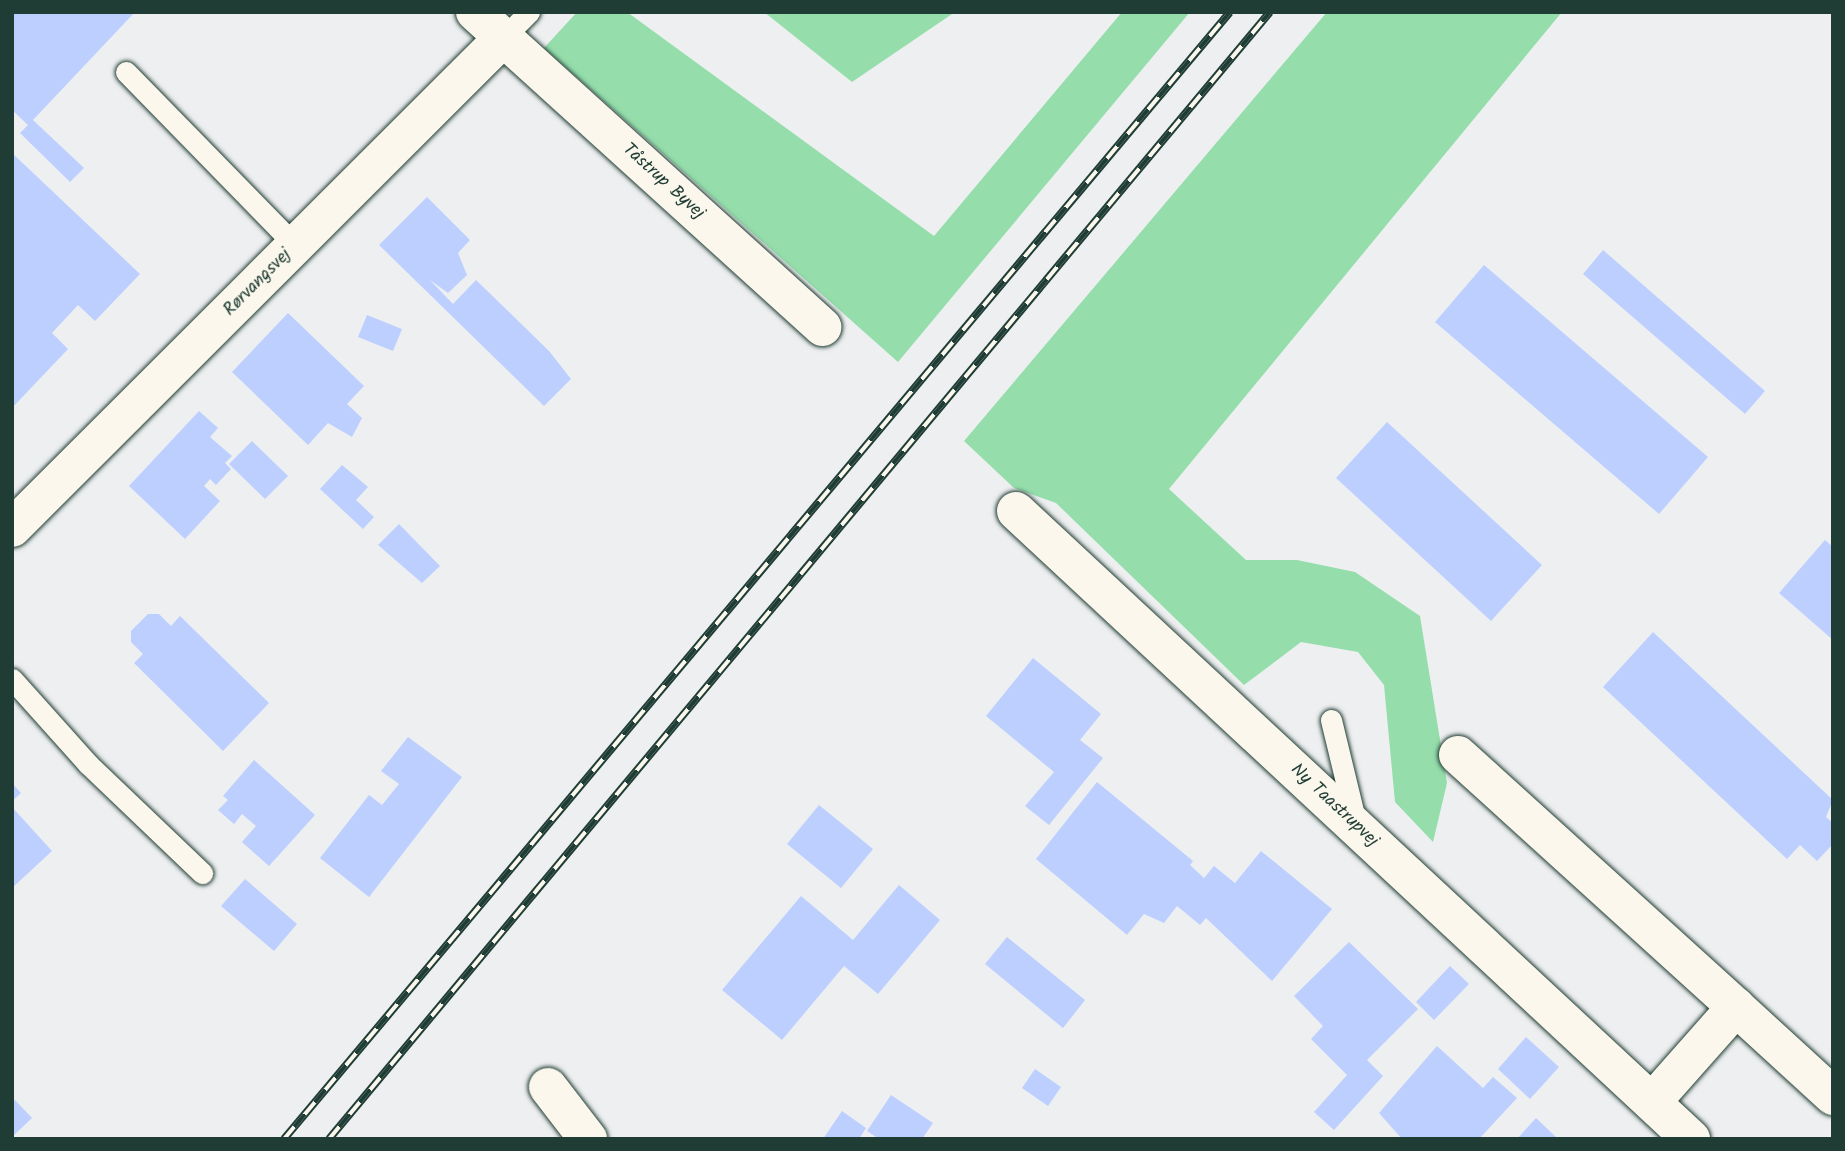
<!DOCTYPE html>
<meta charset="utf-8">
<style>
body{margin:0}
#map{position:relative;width:1845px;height:1151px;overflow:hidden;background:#eeeff0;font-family:Kalam,sans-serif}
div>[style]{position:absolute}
.green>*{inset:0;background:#95deac}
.building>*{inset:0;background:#bccfff}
.roads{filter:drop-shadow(0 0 2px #1f3d34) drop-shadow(0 0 2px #1f3d34)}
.lane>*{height:21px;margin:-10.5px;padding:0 10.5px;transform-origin:10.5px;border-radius:10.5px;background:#fbf7ec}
.street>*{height:38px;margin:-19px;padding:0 19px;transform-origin:19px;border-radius:19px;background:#fbf7ec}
.rail>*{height:8px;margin-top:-4px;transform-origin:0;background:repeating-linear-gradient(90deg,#fbf7ec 0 16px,#1f3d34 0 32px);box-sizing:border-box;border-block:2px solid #1f3d34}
span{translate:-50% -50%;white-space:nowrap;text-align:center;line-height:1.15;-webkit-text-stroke:5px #fbf7ec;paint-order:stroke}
.street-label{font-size:18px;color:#1f3d34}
.frame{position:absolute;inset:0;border:14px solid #1f3d34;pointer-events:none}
</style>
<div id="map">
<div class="green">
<div style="clip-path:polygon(577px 12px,627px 12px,934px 236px,1122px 12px,1190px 12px,898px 362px,544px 48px)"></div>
<div style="clip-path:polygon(764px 12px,955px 12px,852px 82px)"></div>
<div style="clip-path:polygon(1327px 12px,1562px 12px,1169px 489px,1246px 560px,1297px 560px,1355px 572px,1420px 616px,1447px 783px,1433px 842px,1395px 802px,1384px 685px,1358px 652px,1301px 642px,1244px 685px,1056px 503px,1014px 488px,964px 441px)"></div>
</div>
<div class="building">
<div style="clip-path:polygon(12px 12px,135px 12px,33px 120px,84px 168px,70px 182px,20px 133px,28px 125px,12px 110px)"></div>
<div style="clip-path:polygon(12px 153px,140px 274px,95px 321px,78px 305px,52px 333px,68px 349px,12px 408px)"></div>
<div style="clip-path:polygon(427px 197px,470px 240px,458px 253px,467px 275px,448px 293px,430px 280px,453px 304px,476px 280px,549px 351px,571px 379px,544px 406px,379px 245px)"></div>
<div style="clip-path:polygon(1603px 250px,1765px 391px,1745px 414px,1583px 274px)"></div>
<div style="clip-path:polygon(1484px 265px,1708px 457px,1659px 514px,1435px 322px)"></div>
<div style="clip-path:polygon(288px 313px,364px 386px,347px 404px,362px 418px,352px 437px,328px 423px,308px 445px,232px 372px)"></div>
<div style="clip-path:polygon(367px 315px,402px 329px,393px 351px,358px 337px)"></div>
<div style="clip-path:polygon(199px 411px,218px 428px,210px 437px,232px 456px,225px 463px,231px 469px,216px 485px,210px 479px,204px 486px,220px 501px,185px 539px,129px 486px)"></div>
<div style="clip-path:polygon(1387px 422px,1542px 565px,1491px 621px,1336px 478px)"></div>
<div style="clip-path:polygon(252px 441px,288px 476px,265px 499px,229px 464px)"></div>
<div style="clip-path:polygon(342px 465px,368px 487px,356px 500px,374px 517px,363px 529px,320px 489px)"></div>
<div style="clip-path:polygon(399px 524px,440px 566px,422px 583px,378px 545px)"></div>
<div style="clip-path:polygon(1825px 540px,1833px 547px,1833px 640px,1779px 593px)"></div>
<div style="clip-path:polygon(148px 614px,159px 614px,171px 626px,180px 616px,269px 703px,223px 751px,134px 663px,143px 654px,131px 642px,131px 631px)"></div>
<div style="clip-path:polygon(1653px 632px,1833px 800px,1826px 817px,1833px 823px,1833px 844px,1817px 861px,1800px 845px,1787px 859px,1603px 687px)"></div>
<div style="clip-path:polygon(1033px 658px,1101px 714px,1080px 740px,1103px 758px,1049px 825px,1025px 806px,1054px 772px,986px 716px)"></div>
<div style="clip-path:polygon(408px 737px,462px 777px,369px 897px,320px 858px,369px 795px,382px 805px,399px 784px,381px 771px)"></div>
<div style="clip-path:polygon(254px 760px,315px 815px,269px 866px,242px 842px,256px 826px,242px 814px,234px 824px,218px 810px,228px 800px,223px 796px)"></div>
<div style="clip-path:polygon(1097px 782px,1193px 861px,1190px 865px,1204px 878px,1214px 866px,1235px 883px,1261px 851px,1332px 909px,1272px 981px,1206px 918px,1200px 925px,1177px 906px,1164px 923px,1144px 914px,1127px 935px,1036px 859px)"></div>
<div style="clip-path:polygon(12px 783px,21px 793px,12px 801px)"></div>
<div style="clip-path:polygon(819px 805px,873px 849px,841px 888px,787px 844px)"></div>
<div style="clip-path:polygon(12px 807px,52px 851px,12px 888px)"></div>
<div style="clip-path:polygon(245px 879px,297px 924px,274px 951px,221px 906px)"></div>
<div style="clip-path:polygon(899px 885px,940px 920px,878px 994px,844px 966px,782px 1040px,722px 990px,801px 896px,853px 940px)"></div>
<div style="clip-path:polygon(1007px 937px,1085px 1000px,1063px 1028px,985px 964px)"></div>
<div style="clip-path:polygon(1349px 942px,1418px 1009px,1367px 1060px,1383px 1076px,1334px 1130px,1314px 1112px,1347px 1075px,1311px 1039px,1323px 1026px,1294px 996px)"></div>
<div style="clip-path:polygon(1450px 966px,1469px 984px,1434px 1020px,1416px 1002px)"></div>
<div style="clip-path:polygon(1526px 1037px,1559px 1067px,1530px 1099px,1498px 1069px)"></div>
<div style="clip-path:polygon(1437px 1046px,1483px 1088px,1493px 1077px,1517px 1098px,1479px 1139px,1402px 1139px,1379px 1113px)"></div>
<div style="clip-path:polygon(1035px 1069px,1061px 1087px,1048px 1106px,1022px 1088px)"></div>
<div style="clip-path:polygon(891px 1095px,933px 1123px,922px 1139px,879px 1139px,867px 1131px)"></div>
<div style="clip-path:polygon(15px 1100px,32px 1118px,12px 1137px,12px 1102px)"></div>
<div style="clip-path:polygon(842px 1111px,866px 1128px,859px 1139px,823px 1139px)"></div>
<div style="clip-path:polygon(1536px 1118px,1558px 1139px,1517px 1139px)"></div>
</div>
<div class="roads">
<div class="lane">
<div style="left:503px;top:38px;width:37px;rotate:-45deg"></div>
<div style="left:126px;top:72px;width:242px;rotate:45.7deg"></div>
<div style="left:12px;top:679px;width:114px;rotate:48.2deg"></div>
<div style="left:88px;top:764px;width:158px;rotate:43.7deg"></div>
<div style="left:1331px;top:720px;width:106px;rotate:76.4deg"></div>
</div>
<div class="street">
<div style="left:475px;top:12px;width:469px;rotate:42.2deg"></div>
<div style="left:1016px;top:511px;width:922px;rotate:42.93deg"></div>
<div style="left:12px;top:528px;width:694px;rotate:-44.94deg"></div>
<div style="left:1458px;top:755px;width:375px;rotate:42.2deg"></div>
<div style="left:548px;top:1087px;width:66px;rotate:52.4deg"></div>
<div style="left:1652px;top:1102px;width:127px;rotate:-48.5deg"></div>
<div style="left:1736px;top:1007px;width:132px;rotate:42.5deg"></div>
</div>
</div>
<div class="rail">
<div style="left:284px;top:1139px;width:1471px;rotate:-49.99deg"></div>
<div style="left:329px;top:1139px;width:1468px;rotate:-50.14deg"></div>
</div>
<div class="street-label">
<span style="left:663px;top:182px;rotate:42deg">Tåstrup Byvej</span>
<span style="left:258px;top:283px;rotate:-45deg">Rørvangsvej</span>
<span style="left:1334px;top:806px;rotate:43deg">Ny Taastrupvej</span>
</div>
<div class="frame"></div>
</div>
